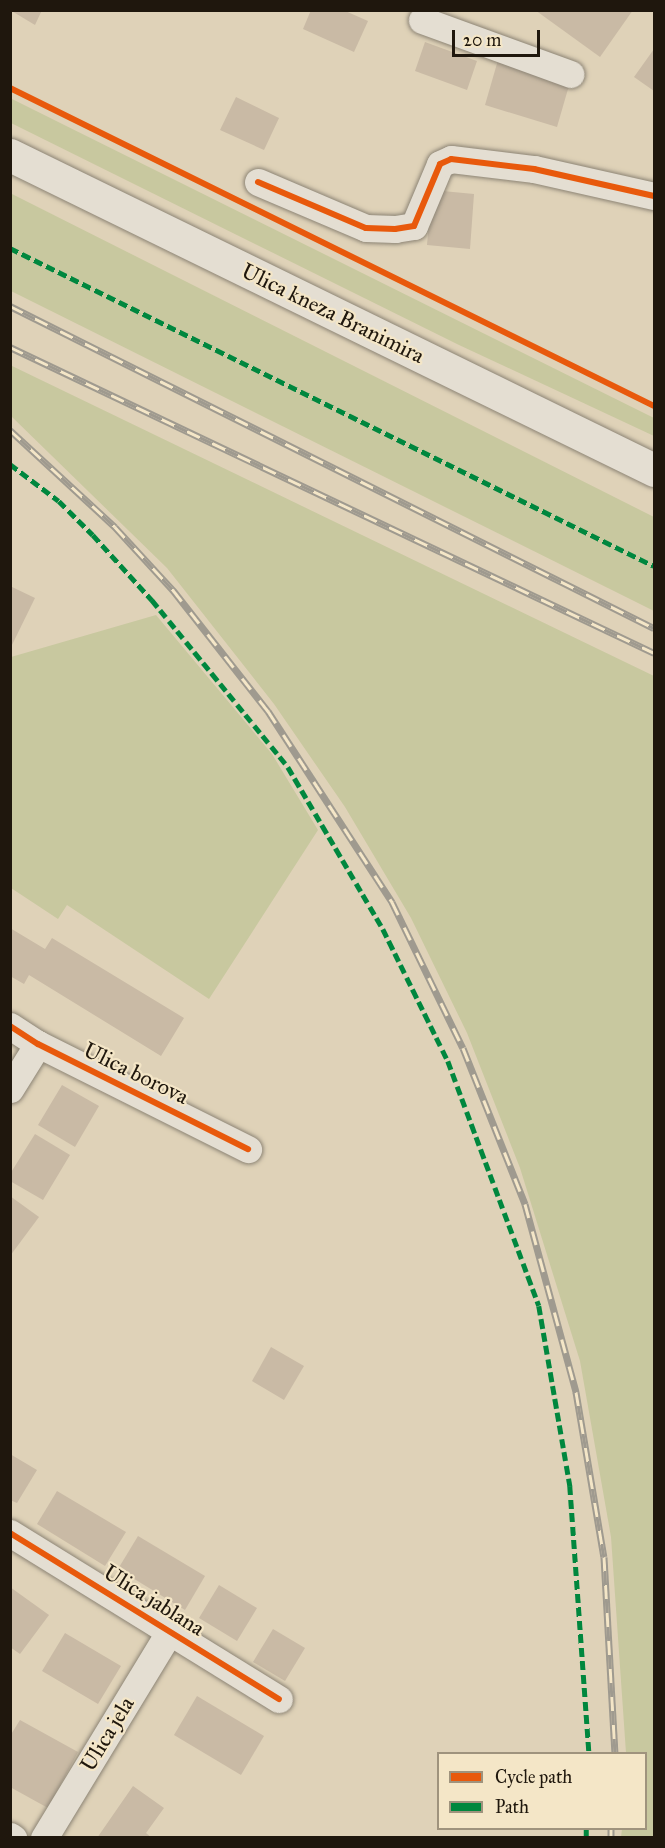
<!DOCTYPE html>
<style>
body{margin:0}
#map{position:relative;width:665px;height:1848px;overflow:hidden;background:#dfd2b8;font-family:"IM FELL Great Primer",serif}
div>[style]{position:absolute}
.green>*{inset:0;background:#c8c89f}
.building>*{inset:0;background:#c9baa5}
.roads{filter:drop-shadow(0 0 2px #8c8475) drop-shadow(0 0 2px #8c8475)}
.minor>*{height:27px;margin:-13.5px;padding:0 13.5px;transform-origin:13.5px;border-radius:13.5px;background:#e4ded2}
.secondary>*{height:33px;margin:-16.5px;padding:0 16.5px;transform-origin:16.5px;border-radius:16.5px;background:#e4ded2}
.rail>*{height:7px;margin-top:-3.5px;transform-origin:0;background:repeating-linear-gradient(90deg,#f4e6c7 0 14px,#9f9a8f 0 28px);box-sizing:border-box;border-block:2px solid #9f9a8f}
.quiet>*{height:4.5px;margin-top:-2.25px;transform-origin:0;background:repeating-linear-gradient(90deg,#00873e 0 9px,transparent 0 13.5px)}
.cycleway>*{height:6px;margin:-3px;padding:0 3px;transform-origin:3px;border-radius:3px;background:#e8590c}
span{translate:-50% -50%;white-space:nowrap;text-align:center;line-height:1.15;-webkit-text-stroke:4.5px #f4e6c7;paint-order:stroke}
.street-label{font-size:22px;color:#1f170d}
.frame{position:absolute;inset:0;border:12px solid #1f170d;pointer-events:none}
.legend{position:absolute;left:437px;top:1752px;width:210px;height:78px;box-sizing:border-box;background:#f4e6c7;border:2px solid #9f937d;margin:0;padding:8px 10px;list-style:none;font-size:18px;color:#1f170d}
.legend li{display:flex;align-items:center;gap:12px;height:30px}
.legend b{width:30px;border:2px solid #9f937d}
.scale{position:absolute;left:452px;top:30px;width:88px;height:27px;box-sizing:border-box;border:3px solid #1f170d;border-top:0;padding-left:8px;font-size:18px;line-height:21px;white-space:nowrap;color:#1f170d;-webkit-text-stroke:4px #f4e6c7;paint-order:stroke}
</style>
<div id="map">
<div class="green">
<div style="clip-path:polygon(10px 98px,654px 418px,654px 436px,459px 345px,11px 123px)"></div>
<div style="clip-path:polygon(10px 193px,654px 517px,654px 611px,11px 291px)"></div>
<div style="clip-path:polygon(10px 365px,654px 676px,654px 1837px,621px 1837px,622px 1829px,646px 1828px,646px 1754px,626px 1753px,611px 1537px,580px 1361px,520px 1168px,467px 1033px,411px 918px,345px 807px,274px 704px,167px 568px,11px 416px)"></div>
<div style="clip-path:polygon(156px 615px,272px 754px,318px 830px,209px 999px,67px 905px,58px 919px,11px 888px,11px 657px)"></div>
</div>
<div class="building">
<div style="clip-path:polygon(10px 10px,42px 10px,35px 25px)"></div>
<div style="clip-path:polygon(311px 10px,343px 10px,368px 21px,354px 52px,303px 29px)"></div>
<div style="clip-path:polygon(535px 10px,633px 10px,600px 57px)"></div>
<div style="clip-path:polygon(425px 42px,477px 61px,467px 90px,415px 71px)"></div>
<div style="clip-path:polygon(654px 49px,654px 91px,634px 77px)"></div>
<div style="clip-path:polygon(498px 60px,570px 82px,557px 127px,485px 105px)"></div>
<div style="clip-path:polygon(236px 97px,279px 118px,264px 150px,220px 130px)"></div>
<div style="clip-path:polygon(432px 190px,474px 194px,470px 249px,427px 245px)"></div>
<div style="clip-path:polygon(10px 586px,35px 598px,10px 649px)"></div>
<div style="clip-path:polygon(10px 928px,45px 949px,52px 938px,184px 1018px,161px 1056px,29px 975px,24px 984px,10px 976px)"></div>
<div style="clip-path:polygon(62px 1085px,99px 1106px,75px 1147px,38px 1125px)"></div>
<div style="clip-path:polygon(35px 1134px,70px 1155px,43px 1200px,10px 1181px,10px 1174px)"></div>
<div style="clip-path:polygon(10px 1196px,39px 1217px,10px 1256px)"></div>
<div style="clip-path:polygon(271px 1347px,304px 1366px,284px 1400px,252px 1381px)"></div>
<div style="clip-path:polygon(10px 1454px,37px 1470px,17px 1503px,10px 1500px)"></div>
<div style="clip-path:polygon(57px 1491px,126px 1532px,105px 1566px,37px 1524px)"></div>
<div style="clip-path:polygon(138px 1536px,205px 1576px,185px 1610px,118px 1569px)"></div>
<div style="clip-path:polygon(219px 1585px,257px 1608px,237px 1641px,199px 1618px)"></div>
<div style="clip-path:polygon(10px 1587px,49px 1615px,20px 1654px,10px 1647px)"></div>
<div style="clip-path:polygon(273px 1629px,305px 1648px,285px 1681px,253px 1662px)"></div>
<div style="clip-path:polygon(65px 1633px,121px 1666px,98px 1704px,42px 1671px)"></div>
<div style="clip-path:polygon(197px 1696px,264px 1736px,241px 1775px,174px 1735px)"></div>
<div style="clip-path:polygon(20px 1720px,78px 1752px,48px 1808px,10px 1787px,10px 1736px)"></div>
<div style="clip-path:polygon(133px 1786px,164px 1808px,146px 1833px,152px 1838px,97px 1838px)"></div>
</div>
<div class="roads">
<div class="minor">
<div style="left:422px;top:20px;width:158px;rotate:20deg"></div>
<div style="left:258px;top:182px;width:117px;rotate:23.1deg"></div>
<div style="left:366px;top:228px;width:29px;rotate:2deg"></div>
<div style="left:395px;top:229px;width:19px;rotate:-9deg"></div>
<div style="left:414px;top:226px;width:67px;rotate:-67.2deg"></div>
<div style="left:440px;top:164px;width:12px;rotate:-24deg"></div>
<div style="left:451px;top:159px;width:84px;rotate:6.9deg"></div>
<div style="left:534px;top:169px;width:123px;rotate:12.7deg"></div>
<div style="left:10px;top:1026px;width:33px;rotate:33deg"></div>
<div style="left:38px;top:1044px;width:235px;rotate:26.6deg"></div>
<div style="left:10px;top:1089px;width:53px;rotate:-58.1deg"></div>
<div style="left:10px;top:1533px;width:316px;rotate:31.7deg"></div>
<div style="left:10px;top:1836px;width:4px;rotate:34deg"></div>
<div style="left:44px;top:1838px;width:242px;rotate:-58.7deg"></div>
</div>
<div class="secondary">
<div style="left:10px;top:155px;width:717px;rotate:26.06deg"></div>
</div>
</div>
<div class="rail">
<div style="left:10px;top:306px;width:720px;rotate:26.57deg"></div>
<div style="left:10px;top:347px;width:713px;rotate:25.41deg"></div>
<div style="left:10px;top:430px;width:143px;rotate:42.7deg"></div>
<div style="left:115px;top:527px;width:86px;rotate:47.4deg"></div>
<div style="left:173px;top:590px;width:154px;rotate:51.9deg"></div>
<div style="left:268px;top:711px;width:228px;rotate:57deg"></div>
<div style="left:392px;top:902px;width:162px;rotate:64.1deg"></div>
<div style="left:463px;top:1048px;width:168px;rotate:68.3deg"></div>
<div style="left:525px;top:1204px;width:195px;rotate:74.8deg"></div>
<div style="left:576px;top:1392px;width:167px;rotate:80.4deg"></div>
<div style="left:604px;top:1557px;width:197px;rotate:86.8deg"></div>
<div style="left:611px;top:1838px;width:10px;rotate:-90deg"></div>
</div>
<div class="quiet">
<div style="left:10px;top:248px;width:718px;rotate:26.28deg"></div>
<div style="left:10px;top:464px;width:61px;rotate:37.1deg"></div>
<div style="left:59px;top:501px;width:48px;rotate:45deg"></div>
<div style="left:93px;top:535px;width:88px;rotate:47.8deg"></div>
<div style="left:152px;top:600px;width:215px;rotate:50.8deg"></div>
<div style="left:288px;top:767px;width:188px;rotate:59.6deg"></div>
<div style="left:383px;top:929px;width:147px;rotate:63.8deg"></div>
<div style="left:448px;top:1061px;width:261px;rotate:69.6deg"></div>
<div style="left:539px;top:1306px;width:183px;rotate:80.2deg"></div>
<div style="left:570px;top:1486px;width:269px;rotate:85.9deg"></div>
<div style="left:586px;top:1838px;width:10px;rotate:-90deg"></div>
</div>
<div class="cycleway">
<div style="left:10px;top:88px;width:718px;rotate:26.28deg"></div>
<div style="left:258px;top:182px;width:117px;rotate:23.1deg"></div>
<div style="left:366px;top:228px;width:29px;rotate:2deg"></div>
<div style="left:395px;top:229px;width:19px;rotate:-9deg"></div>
<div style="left:414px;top:226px;width:67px;rotate:-67.2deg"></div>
<div style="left:440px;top:164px;width:12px;rotate:-24deg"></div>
<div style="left:451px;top:159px;width:84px;rotate:6.9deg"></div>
<div style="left:534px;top:169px;width:123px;rotate:12.7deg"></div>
<div style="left:10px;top:1026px;width:33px;rotate:33deg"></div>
<div style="left:38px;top:1044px;width:235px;rotate:26.6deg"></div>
<div style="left:10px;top:1533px;width:316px;rotate:31.7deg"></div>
</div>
<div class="street-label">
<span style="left:333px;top:313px;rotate:26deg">Ulica kneza Branimira</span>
<span style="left:136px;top:1073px;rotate:26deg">Ulica borova</span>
<span style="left:154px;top:1600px;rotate:32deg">Ulica jablana</span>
<span style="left:107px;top:1734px;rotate:-59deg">Ulica jela</span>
</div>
<div class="frame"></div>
<ul class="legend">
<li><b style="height:8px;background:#e8590c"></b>Cycle path</li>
<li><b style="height:8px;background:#00873e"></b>Path</li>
</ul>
<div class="scale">20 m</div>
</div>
